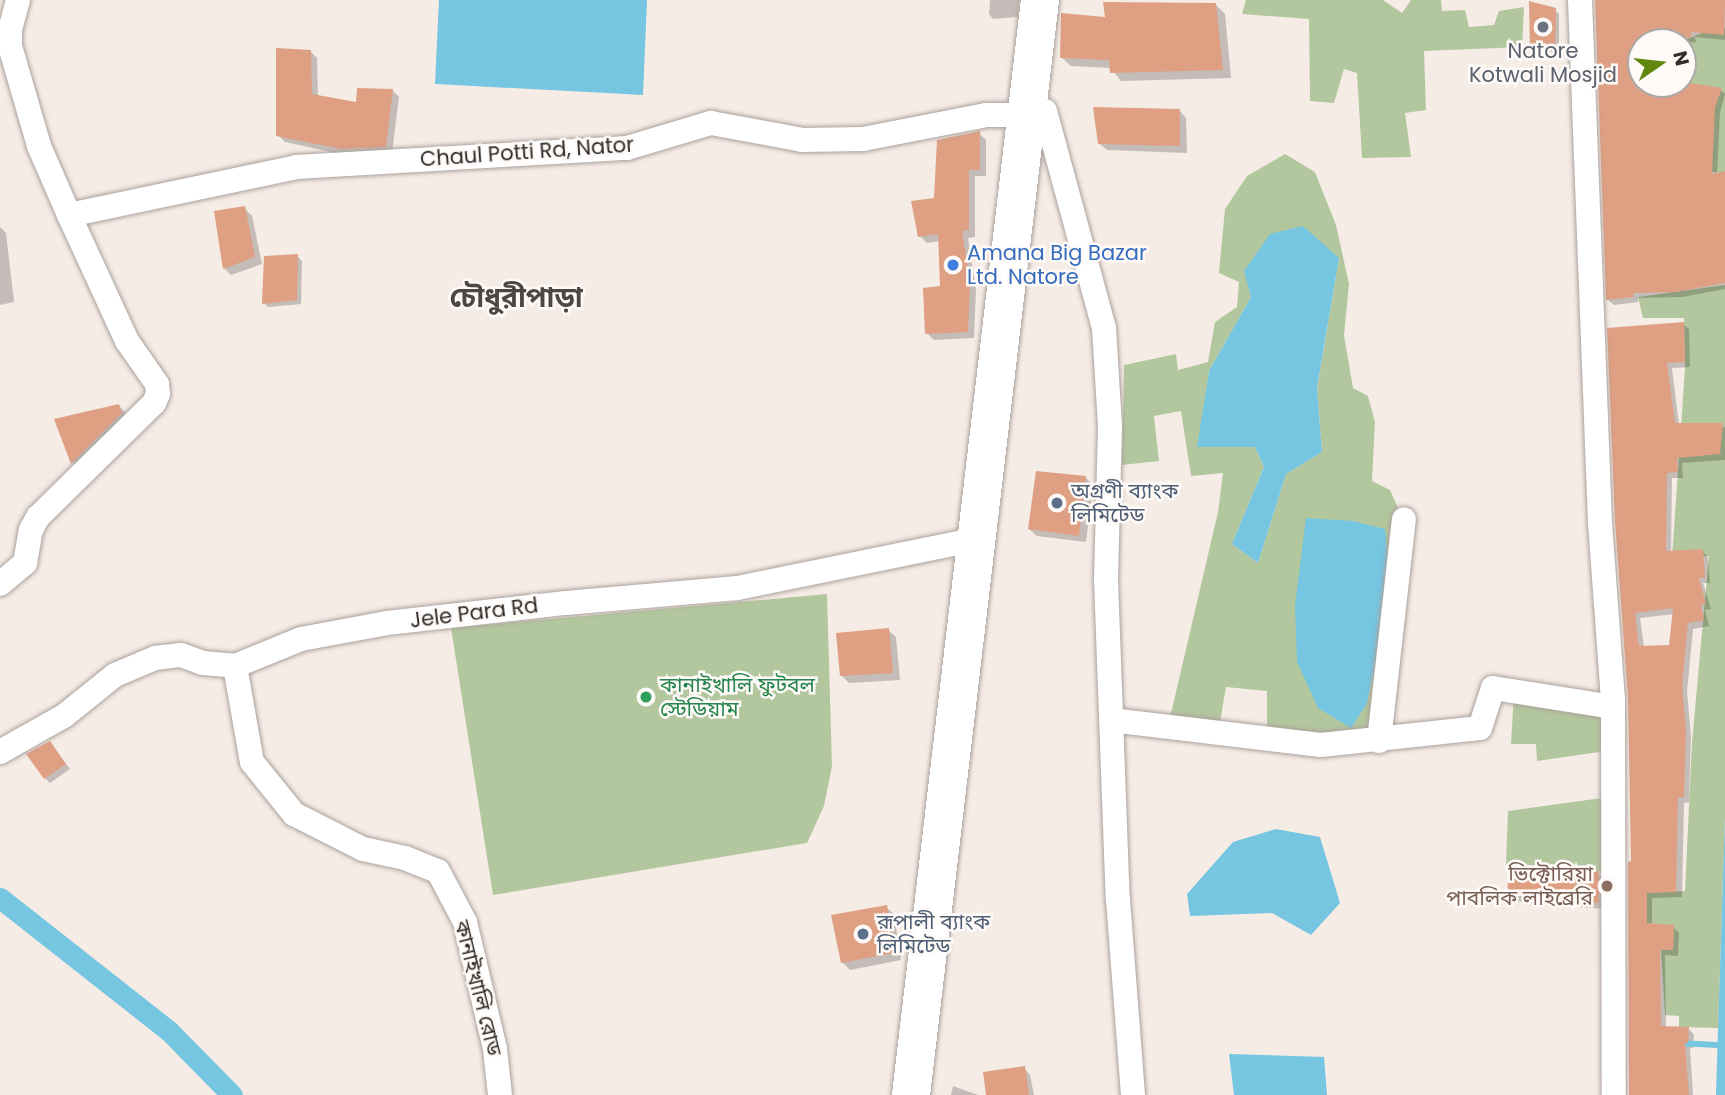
<!DOCTYPE html>
<meta charset="utf-8">
<style>
body{margin:0}
#map{position:relative;width:1725px;height:1095px;overflow:hidden;background:#f6ece6;font-family:Poppins,"Noto Sans Bengali",sans-serif}
div>[style]{position:absolute}
.green>*{inset:0;background:#b3c79e}
.water>*{inset:0;background:#76c5e1}
.shadow>*{inset:0;background:#0003}
.stream>*{height:6px;margin:-3px;padding:0 3px;transform-origin:3px;border-radius:3px;background:#76c5e1}
.canal>*{height:21px;margin:-10.5px;padding:0 10.5px;transform-origin:10.5px;border-radius:10.5px;background:#76c5e1}
.building>*{inset:0;background:#df9f82}
.roads{filter:drop-shadow(0 0 2px #aba19c) drop-shadow(0 0 2px #aba19c)}
.minor>*{height:24px;margin:-12px;padding:0 12px;transform-origin:12px;border-radius:12px;background:#fff}
.trunk>*{height:38px;margin:-19px;padding:0 19px;transform-origin:19px;border-radius:19px;background:#fff}
.dots>*{width:19px;height:19px;translate:-50% -50%;box-sizing:border-box;border:4px solid #fefaf8;border-radius:50%}
span{translate:-50% -50%;white-space:nowrap;text-align:center;line-height:1.15;-webkit-text-stroke:5px #fefaf8;paint-order:stroke}
.worship-label{font-size:21px;color:#5b616d}
.street-label{font-size:21px;color:#302c2a}
.shop-label{font-size:21px;color:#366cbe}
.left{translate:0 -50%;text-align:left}
.service-label{font-size:21px;color:#4e5e75}
.leisure-label{font-size:21px;color:#27864d}
.education-label{font-size:21px;color:#785e54}
.right{translate:-100% -50%;text-align:right}
.district-label{font-size:28px;color:#4e4642;font-weight:700}
.north{position:absolute;left:1627px;top:28px;width:70px;height:70px;box-sizing:border-box;background:#fefaf8;border:2px solid #aca8a6;border-radius:50%;rotate:76deg;font-size:19px;font-weight:700;line-height:28px;text-align:center;color:#302c2a}
.north::after{content:'';display:block;margin:auto;width:24px;height:32px;background:#61870e;clip-path:polygon(50% 0,100% 100%,50% 72%,0 100%)}
</style>
<div id="map">
<div class="green">
<div style="clip-path:polygon(1246px 0,1383px 0,1402px 13px,1411px 0,1441px 0,1442px 11px,1465px 10px,1469px 27px,1494px 25px,1499px 11px,1524px 7px,1522px 47px,1424px 51px,1426px 110px,1405px 113px,1411px 157px,1362px 158px,1357px 73px,1344px 69px,1334px 103px,1310px 101px,1309px 19px,1242px 14px)"></div>
<div style="clip-path:polygon(1720px 26px,1725px 28px,1725px 174px,1709px 171px,1697px 114px,1683px 81px,1687px 39px)"></div>
<div style="clip-path:polygon(evenodd,1285px 154px,1315px 172px,1336px 225px,1349px 284px,1344px 335px,1353px 388px,1368px 396px,1375px 422px,1372px 481px,1390px 490px,1400px 512px,1369px 733px,1267px 731px,1267px 691px,1226px 687px,1219px 728px,1169px 722px,1218px 512px,1223px 473px,1191px 476px,1181px 411px,1154px 416px,1159px 461px,1122px 465px,1124px 365px,1176px 354px,1178px 370px,1208px 362px,1215px 322px,1237px 307px,1239px 282px,1219px 273px,1225px 209px,1247px 176px,1285px 154px,1339px 258px,1317px 389px,1322px 452px,1286px 474px,1258px 563px,1232px 544px,1264px 467px,1255px 447px,1198px 447px,1209px 371px,1251px 297px,1339px 258px)"></div>
<div style="clip-path:polygon(1725px 285px,1725px 817px,1718px 1028px,1679px 1027px,1679px 1016px,1665px 1015px,1661px 950px,1673px 950px,1674px 926px,1647px 923px,1647px 893px,1685px 891px,1692px 742px,1709px 556px,1672px 558px,1685px 368px,1684px 318px,1643px 318px,1638px 297px)"></div>
<div style="clip-path:polygon(827px 594px,832px 766px,824px 806px,807px 843px,493px 895px,451px 628px)"></div>
<div style="clip-path:polygon(1514px 692px,1613px 707px,1613px 750px,1537px 761px,1536px 744px,1511px 744px)"></div>
<div style="clip-path:polygon(1609px 797px,1610px 872px,1506px 864px,1508px 811px)"></div>
</div>
<div class="water">
<div style="clip-path:polygon(439px 0,647px 0,643px 95px,435px 84px)"></div>
<div style="clip-path:polygon(1303px 226px,1339px 258px,1317px 388px,1322px 452px,1286px 474px,1258px 563px,1232px 544px,1264px 467px,1255px 447px,1197px 447px,1209px 371px,1251px 297px,1244px 271px,1270px 234px)"></div>
<div style="clip-path:polygon(1306px 518px,1353px 521px,1385px 529px,1389px 569px,1379px 645px,1367px 703px,1351px 728px,1318px 708px,1297px 662px,1295px 606px)"></div>
<div style="clip-path:polygon(1725px 817px,1725px 1095px,1716px 1095px,1718px 1028px)"></div>
<div style="clip-path:polygon(1276px 829px,1320px 837px,1340px 903px,1311px 935px,1272px 913px,1190px 916px,1187px 894px,1233px 842px)"></div>
<div style="clip-path:polygon(1229px 1054px,1324px 1057px,1327px 1095px,1234px 1095px)"></div>
</div>
<div class="shadow">
<div style="clip-path:polygon(990px 0,1019px 0,1018px 17px,993px 19px,989px 14px)"></div>
<div style="clip-path:polygon(1597px 0,1725px 0,1725px 40px,1695px 37px,1696px 42px,1683px 43px,1641px 42px,1641px 84px,1683px 83px,1721px 90px,1725px 94px,1720px 113px,1717px 175px,1725px 173px,1725px 289px,1682px 297px,1638px 298px,1638px 302px,1614px 305px,1608px 300px)"></div>
<div style="clip-path:polygon(1216px 5px,1225px 14px,1231px 78px,1121px 81px,1111px 68px,1071px 66px,1061px 57px,1107px 19px)"></div>
<div style="clip-path:polygon(1555px 10px,1559px 14px,1559px 53px,1537px 50px,1532px 45px)"></div>
<div style="clip-path:polygon(310px 51px,317px 58px,318px 97px,357px 104px,392px 90px,399px 97px,392px 153px,350px 156px,285px 142px,278px 135px)"></div>
<div style="clip-path:polygon(1179px 110px,1186px 118px,1187px 153px,1107px 150px,1099px 143px)"></div>
<div style="clip-path:polygon(979px 133px,986px 140px,986px 176px,975px 176px,975px 237px,968px 238px,976px 289px,974px 338px,934px 340px,927px 333px,941px 287px,940px 241px,927px 243px,920px 236px,936px 199px)"></div>
<div style="clip-path:polygon(244px 208px,252px 216px,262px 264px,231px 275px,224px 268px)"></div>
<div style="clip-path:polygon(0 227px,6px 233px,14px 302px,0 305px)"></div>
<div style="clip-path:polygon(297px 256px,302px 261px,301px 304px,268px 307px,264px 303px)"></div>
<div style="clip-path:polygon(evenodd,1683px 324px,1689px 329px,1690px 367px,1672px 368px,1679px 425px,1725px 427px,1725px 460px,1682px 463px,1683px 478px,1672px 478px,1671px 552px,1702px 551px,1708px 557px,1710px 583px,1703px 583px,1711px 609px,1705px 610px,1709px 626px,1693px 629px,1687px 692px,1691px 736px,1689px 802px,1684px 803px,1682px 897px,1652px 898px,1652px 925px,1673px 927px,1679px 933px,1678px 956px,1665px 955px,1666px 1028px,1689px 1029px,1694px 1035px,1693px 1048px,1690px 1048px,1693px 1095px,1631px 1095px,1633px 863px,1630px 697px,1609px 329px,1683px 324px,1674px 614px,1671px 646px,1644px 647px,1640px 618px,1674px 614px)"></div>
<div style="clip-path:polygon(119px 406px,126px 413px,79px 470px,73px 463px,56px 421px)"></div>
<div style="clip-path:polygon(1085px 477px,1093px 485px,1086px 542px,1037px 536px,1029px 529px)"></div>
<div style="clip-path:polygon(888px 630px,896px 637px,900px 680px,849px 683px,841px 675px)"></div>
<div style="clip-path:polygon(50px 743px,70px 769px,50px 783px,45px 778px)"></div>
<div style="clip-path:polygon(1598px 873px,1605px 880px,1605px 909px,1516px 901px,1509px 894px)"></div>
<div style="clip-path:polygon(886px 907px,894px 914px,901px 960px,850px 970px,843px 963px)"></div>
<div style="clip-path:polygon(1024px 1068px,1030px 1075px,1034px 1095px,988px 1095px)"></div>
<div style="clip-path:polygon(953px 1086px,978px 1095px,951px 1095px)"></div>
</div>
<div class="stream">
<div style="left:1678px;top:1043px;width:39px;rotate:3deg"></div>
</div>
<div class="canal">
<div style="left:0;top:898px;width:215px;rotate:38.2deg"></div>
<div style="left:169px;top:1031px;width:90px;rotate:45.5deg"></div>
</div>
<div class="building">
<div style="clip-path:polygon(1595px 0,1725px 0,1724px 35px,1691px 32px,1692px 37px,1671px 39px,1671px 42px,1641px 42px,1641px 84px,1683px 82px,1722px 88px,1715px 107px,1712px 174px,1725px 171px,1725px 283px,1675px 292px,1633px 293px,1634px 297px,1606px 300px)"></div>
<div style="clip-path:polygon(1529px 1px,1556px 8px,1555px 50px,1530px 46px)"></div>
<div style="clip-path:polygon(1103px 2px,1216px 3px,1223px 70px,1110px 73px,1109px 60px,1060px 58px,1061px 13px,1105px 17px)"></div>
<div style="clip-path:polygon(276px 48px,311px 50px,312px 94px,356px 102px,357px 88px,393px 89px,386px 147px,342px 149px,276px 136px)"></div>
<div style="clip-path:polygon(1093px 107px,1180px 109px,1180px 146px,1098px 144px)"></div>
<div style="clip-path:polygon(980px 131px,980px 170px,969px 170px,969px 230px,962px 231px,970px 281px,968px 332px,925px 334px,923px 288px,940px 286px,938px 234px,918px 237px,911px 201px,934px 198px,937px 140px)"></div>
<div style="clip-path:polygon(245px 206px,255px 257px,223px 269px,214px 211px)"></div>
<div style="clip-path:polygon(298px 254px,297px 300px,262px 304px,264px 256px)"></div>
<div style="clip-path:polygon(evenodd,1684px 322px,1685px 362px,1667px 363px,1675px 423px,1723px 423px,1720px 454px,1677px 458px,1678px 472px,1667px 473px,1666px 551px,1703px 549px,1705px 578px,1699px 578px,1706px 604px,1701px 605px,1704px 620px,1688px 623px,1682px 685px,1686px 729px,1684px 797px,1678px 798px,1676px 892px,1647px 893px,1647px 923px,1674px 925px,1673px 950px,1660px 950px,1661px 1026px,1689px 1027px,1688px 1043px,1685px 1043px,1689px 1095px,1629px 1095px,1628px 862px,1631px 861px,1628px 698px,1615px 522px,1607px 328px,1684px 322px,1673px 608px,1669px 645px,1639px 646px,1635px 613px,1673px 608px)"></div>
<div style="clip-path:polygon(119px 404px,122px 413px,71px 464px,54px 419px)"></div>
<div style="clip-path:polygon(1036px 471px,1086px 476px,1079px 536px,1028px 529px)"></div>
<div style="clip-path:polygon(889px 628px,893px 673px,840px 676px,836px 633px)"></div>
<div style="clip-path:polygon(50px 741px,66px 764px,44px 779px,26px 754px)"></div>
<div style="clip-path:polygon(1509px 864px,1599px 871px,1599px 903px,1507px 894px)"></div>
<div style="clip-path:polygon(887px 905px,894px 953px,841px 963px,831px 915px)"></div>
<div style="clip-path:polygon(1025px 1066px,1029px 1095px,986px 1095px,983px 1072px)"></div>
</div>
<div class="roads">
<div class="minor">
<div style="left:18px;top:0;width:31px;rotate:105deg"></div>
<div style="left:10px;top:30px;width:16px;rotate:90deg"></div>
<div style="left:10px;top:46px;width:104px;rotate:73.8deg"></div>
<div style="left:39px;top:146px;width:75px;rotate:66.5deg"></div>
<div style="left:1580px;top:0;width:523px;rotate:87.81deg"></div>
<div style="left:1600px;top:523px;width:175px;rotate:85.8deg"></div>
<div style="left:1613px;top:698px;width:397px;rotate:89.9deg"></div>
<div style="left:1045px;top:111px;width:225px;rotate:74.8deg"></div>
<div style="left:1104px;top:328px;width:98px;rotate:86.5deg"></div>
<div style="left:1110px;top:426px;width:154px;rotate:91.5deg"></div>
<div style="left:1106px;top:580px;width:320px;rotate:87.9deg"></div>
<div style="left:1118px;top:900px;width:196px;rotate:85.6deg"></div>
<div style="left:0;top:584px;width:33px;rotate:-40deg"></div>
<div style="left:25px;top:563px;width:34px;rotate:-80deg"></div>
<div style="left:31px;top:530px;width:15px;rotate:-62deg"></div>
<div style="left:38px;top:517px;width:163px;rotate:-44.5deg"></div>
<div style="left:154px;top:403px;width:10px;rotate:-66deg"></div>
<div style="left:158px;top:394px;width:10px;rotate:-96deg"></div>
<div style="left:157px;top:384px;width:52px;rotate:-124.9deg"></div>
<div style="left:127px;top:341px;width:139px;rotate:-114.7deg"></div>
<div style="left:69px;top:215px;width:232px;rotate:-11.9deg"></div>
<div style="left:296px;top:167px;width:332px;rotate:-3.3deg"></div>
<div style="left:627px;top:148px;width:88px;rotate:-16.6deg"></div>
<div style="left:711px;top:123px;width:94px;rotate:10.5deg"></div>
<div style="left:803px;top:140px;width:60px;rotate:-1deg"></div>
<div style="left:863px;top:139px;width:125px;rotate:-11deg"></div>
<div style="left:986px;top:115px;width:40px"></div>
<div style="left:235px;top:666px;width:97px;rotate:80deg"></div>
<div style="left:252px;top:762px;width:67px;rotate:51.1deg"></div>
<div style="left:294px;top:814px;width:77px;rotate:26.9deg"></div>
<div style="left:363px;top:849px;width:43px;rotate:12.1deg"></div>
<div style="left:405px;top:858px;width:35px;rotate:22deg"></div>
<div style="left:438px;top:871px;width:58px;rotate:62.1deg"></div>
<div style="left:465px;top:922px;width:130px;rotate:76.7deg"></div>
<div style="left:495px;top:1049px;width:46px;rotate:83.8deg"></div>
<div style="left:1111px;top:720px;width:211px;rotate:6.8deg"></div>
<div style="left:1321px;top:745px;width:160px;rotate:-6.1deg"></div>
<div style="left:1480px;top:728px;width:42px;rotate:-72deg"></div>
<div style="left:1493px;top:688px;width:121px;rotate:9deg"></div>
<div style="left:1379px;top:741px;width:223px;rotate:-83.6deg"></div>
<div style="left:0;top:752px;width:73px;rotate:-29.4deg"></div>
<div style="left:64px;top:716px;width:65px;rotate:-38.8deg"></div>
<div style="left:115px;top:675px;width:43px;rotate:-23deg"></div>
<div style="left:155px;top:658px;width:26px;rotate:-7deg"></div>
<div style="left:181px;top:655px;width:23px;rotate:20deg"></div>
<div style="left:203px;top:663px;width:32px;rotate:5deg"></div>
<div style="left:235px;top:666px;width:71px;rotate:-22.2deg"></div>
<div style="left:301px;top:639px;width:87px;rotate:-10.5deg"></div>
<div style="left:387px;top:623px;width:180px;rotate:-6.4deg"></div>
<div style="left:566px;top:603px;width:172px;rotate:-5deg"></div>
<div style="left:737px;top:588px;width:246px;rotate:-11.5deg"></div>
</div>
<div class="trunk">
<div style="left:911px;top:1095px;width:1103px;rotate:-83.28deg"></div>
</div>
</div>
<div class="dots">
<div style="left:1543px;top:27px;background:#6b7280"></div>
<div style="left:953px;top:265px;background:#3f7fe0"></div>
<div style="left:1057px;top:503px;background:#5c6f8a"></div>
<div style="left:646px;top:697px;background:#2e9e5b"></div>
<div style="left:1607px;top:886px;background:#8d6e63"></div>
<div style="left:863px;top:934px;background:#5c6f8a"></div>
</div>
<div class="worship-label">
<span style="left:1543px;top:63px">Natore<br>Kotwali Mosjid</span>
</div>
<div class="street-label">
<span style="left:527px;top:152px;rotate:-4deg">Chaul Potti Rd, Nator</span>
<span style="left:474px;top:613px;rotate:-7deg">Jele Para Rd</span>
<span style="left:478px;top:988px;rotate:76deg">কানাইখালি রোড</span>
</div>
<div class="shop-label">
<span class="left" style="left:967px;top:265px">Amana Big Bazar<br>Ltd. Natore</span>
</div>
<div class="service-label">
<span class="left" style="left:1071px;top:503px">অগ্রণী ব্যাংক<br>লিমিটেড</span>
<span class="left" style="left:877px;top:934px">রূপালী ব্যাংক<br>লিমিটেড</span>
</div>
<div class="leisure-label">
<span class="left" style="left:660px;top:697px">কানাইখালি ফুটবল<br>স্টেডিয়াম</span>
</div>
<div class="education-label">
<span class="right" style="left:1593px;top:886px">ভিক্টোরিয়া<br>পাবলিক লাইব্রেরি</span>
</div>
<div class="district-label">
<span style="left:516px;top:298px">চৌধুরীপাড়া</span>
</div>
<div class="north">N</div>
</div>
